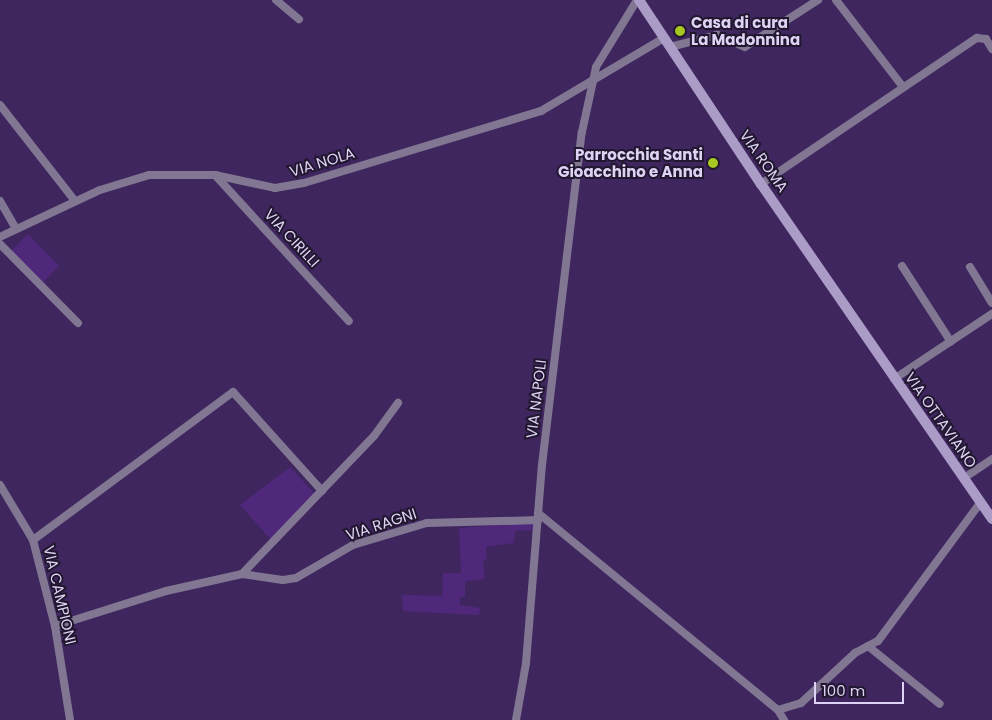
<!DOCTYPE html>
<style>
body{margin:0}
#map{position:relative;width:992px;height:720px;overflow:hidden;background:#3f265e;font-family:Poppins,sans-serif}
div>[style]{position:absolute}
.green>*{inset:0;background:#4f287c}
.street>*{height:8px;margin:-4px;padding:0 4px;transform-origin:4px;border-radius:4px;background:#817792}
.secondary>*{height:10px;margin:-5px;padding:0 5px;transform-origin:5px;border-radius:5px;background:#ab9bc7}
.dots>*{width:14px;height:14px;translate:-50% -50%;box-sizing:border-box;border:2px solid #21172f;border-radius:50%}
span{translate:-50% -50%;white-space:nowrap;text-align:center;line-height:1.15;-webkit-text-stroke:4px #21172f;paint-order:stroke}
.poi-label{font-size:15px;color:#dfd3f5;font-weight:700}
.left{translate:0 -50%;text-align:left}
.right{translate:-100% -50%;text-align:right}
.street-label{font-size:15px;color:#dfd3f5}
.scale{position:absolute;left:814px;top:682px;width:90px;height:22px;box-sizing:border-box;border:2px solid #dfd3f5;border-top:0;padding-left:6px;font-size:15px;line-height:18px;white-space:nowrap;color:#dfd3f5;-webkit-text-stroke:4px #21172f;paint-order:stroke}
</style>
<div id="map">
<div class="green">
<div style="clip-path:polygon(28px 234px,59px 266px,42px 283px,11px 251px)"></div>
<div style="clip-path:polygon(290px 467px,316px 495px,272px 541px,240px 505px)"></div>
<div style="clip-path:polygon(535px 522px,534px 530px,515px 531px,514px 543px,486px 547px,487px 559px,483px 560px,485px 579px,465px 581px,465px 597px,460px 597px,460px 605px,480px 608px,479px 615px,403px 611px,402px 595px,442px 596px,443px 573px,461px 573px,459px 528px)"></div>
</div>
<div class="street">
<div style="left:276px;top:0;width:30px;rotate:40deg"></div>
<div style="left:836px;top:0;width:110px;rotate:52.4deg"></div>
<div style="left:670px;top:47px;width:49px;rotate:-14.3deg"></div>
<div style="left:717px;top:35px;width:30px;rotate:23deg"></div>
<div style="left:745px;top:47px;width:87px;rotate:-32.8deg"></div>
<div style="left:0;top:105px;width:122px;rotate:52deg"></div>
<div style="left:215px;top:175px;width:198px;rotate:47.5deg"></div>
<div style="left:761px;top:184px;width:261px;rotate:-34.1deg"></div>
<div style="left:977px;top:38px;width:9px;rotate:6deg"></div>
<div style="left:986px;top:39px;width:12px;rotate:59deg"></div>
<div style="left:0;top:201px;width:32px;rotate:60deg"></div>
<div style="left:0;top:237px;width:110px;rotate:-25.2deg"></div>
<div style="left:100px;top:190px;width:51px;rotate:-17deg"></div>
<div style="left:149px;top:175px;width:66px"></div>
<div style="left:215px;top:175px;width:61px;rotate:12.2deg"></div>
<div style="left:275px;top:188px;width:29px;rotate:-10deg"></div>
<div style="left:304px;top:183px;width:248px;rotate:-16.9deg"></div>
<div style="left:541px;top:111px;width:143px;rotate:-30.7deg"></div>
<div style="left:0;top:244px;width:111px;rotate:45.4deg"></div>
<div style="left:902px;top:266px;width:90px;rotate:57.2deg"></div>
<div style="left:970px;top:267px;width:42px;rotate:58.6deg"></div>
<div style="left:894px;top:379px;width:118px;rotate:-33.6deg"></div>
<div style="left:964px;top:478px;width:34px;rotate:-34deg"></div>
<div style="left:0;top:485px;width:64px;rotate:59deg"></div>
<div style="left:33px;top:540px;width:89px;rotate:75.7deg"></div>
<div style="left:55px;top:626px;width:95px;rotate:80.9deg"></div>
<div style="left:538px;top:513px;width:310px;rotate:39.4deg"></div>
<div style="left:778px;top:710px;width:24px;rotate:-17deg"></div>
<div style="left:801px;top:703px;width:74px;rotate:-42.8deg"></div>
<div style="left:855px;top:653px;width:26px;rotate:-28deg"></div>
<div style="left:878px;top:641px;width:173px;rotate:-53.5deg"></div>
<div style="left:33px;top:540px;width:249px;rotate:-36.5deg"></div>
<div style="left:233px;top:392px;width:133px;rotate:48deg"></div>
<div style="left:242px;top:574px;width:41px;rotate:8.3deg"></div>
<div style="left:283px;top:580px;width:13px;rotate:-9deg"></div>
<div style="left:296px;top:578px;width:66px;rotate:-30.1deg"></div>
<div style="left:353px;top:545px;width:77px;rotate:-16.6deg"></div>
<div style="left:427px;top:523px;width:111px;rotate:-1.5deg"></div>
<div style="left:55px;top:626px;width:116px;rotate:-17.5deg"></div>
<div style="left:166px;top:591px;width:78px;rotate:-12.6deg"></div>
<div style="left:242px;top:574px;width:191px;rotate:-46.3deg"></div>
<div style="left:374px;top:436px;width:41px;rotate:-54deg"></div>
<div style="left:868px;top:646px;width:92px;rotate:38.9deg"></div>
<div style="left:778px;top:710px;width:12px;rotate:59deg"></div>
<div style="left:516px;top:720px;width:58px;rotate:-80deg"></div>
<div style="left:526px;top:663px;width:199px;rotate:-85.4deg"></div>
<div style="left:542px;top:465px;width:335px;rotate:-83.2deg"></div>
<div style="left:582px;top:132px;width:66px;rotate:-77.8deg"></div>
<div style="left:596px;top:67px;width:79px;rotate:-58.5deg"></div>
</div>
<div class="secondary">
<div style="left:639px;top:0;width:221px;rotate:56.5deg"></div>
<div style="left:761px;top:184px;width:407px;rotate:55.4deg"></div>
</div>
<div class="dots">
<div style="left:680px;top:31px;background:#a6c821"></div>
<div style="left:713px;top:163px;background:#a6c821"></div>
</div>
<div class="poi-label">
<span class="left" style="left:691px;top:31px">Casa di cura<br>La Madonnina</span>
<span class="right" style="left:703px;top:163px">Parrocchia Santi<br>Gioacchino e Anna</span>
</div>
<div class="street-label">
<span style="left:764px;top:161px;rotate:55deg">VIA ROMA</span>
<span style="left:322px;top:162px;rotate:-17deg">VIA NOLA</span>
<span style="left:292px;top:238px;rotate:47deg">VIA CIRILLI</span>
<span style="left:536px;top:399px;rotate:-83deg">VIA NAPOLI</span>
<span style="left:941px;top:420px;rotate:55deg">VIA OTTAVIANO</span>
<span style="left:381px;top:524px;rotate:-18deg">VIA RAGNI</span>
<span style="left:60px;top:595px;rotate:77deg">VIA CAMPIONI</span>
</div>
<div class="scale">100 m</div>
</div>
